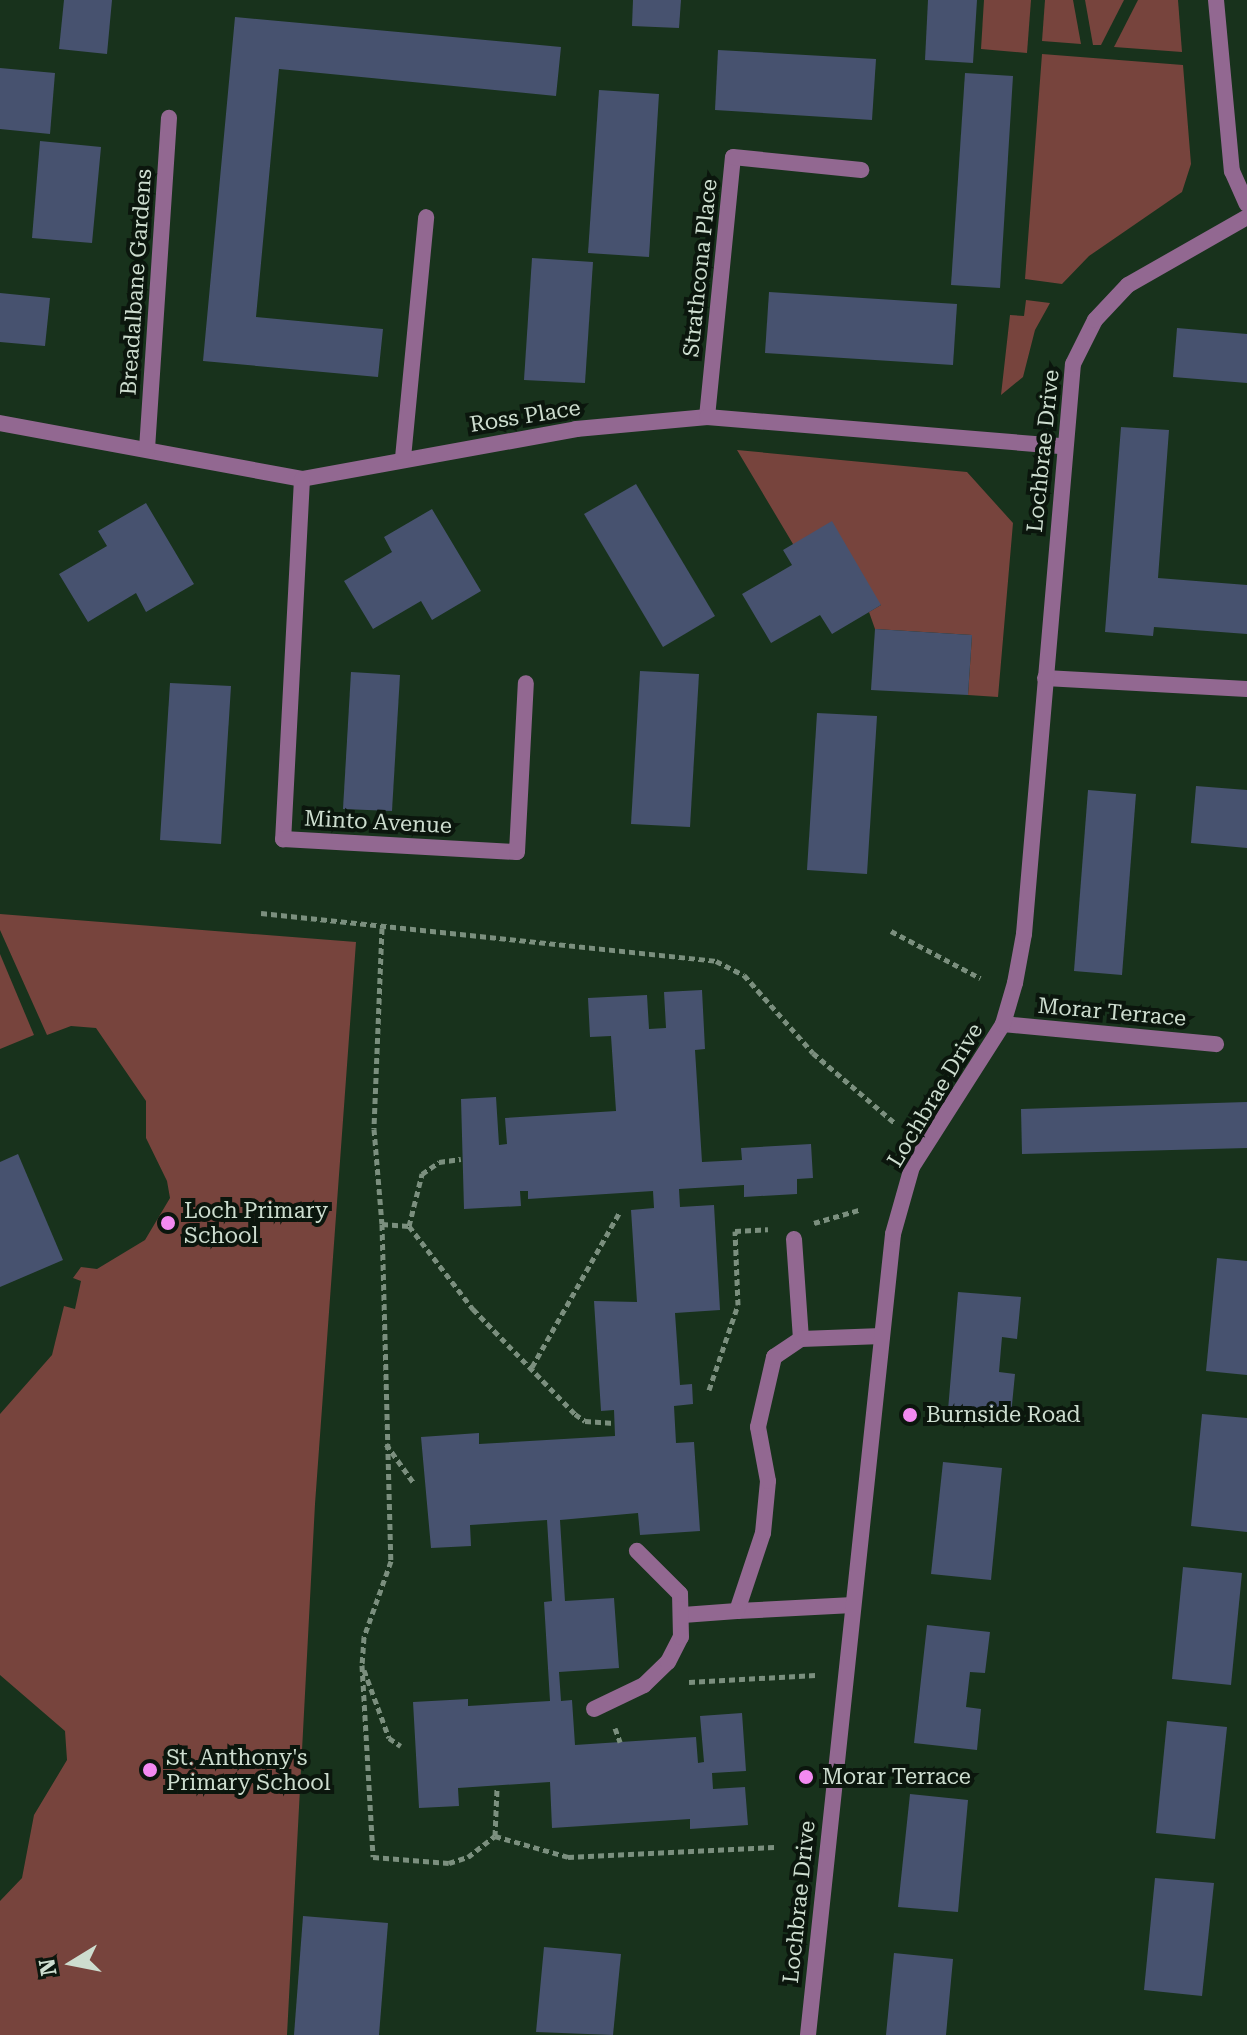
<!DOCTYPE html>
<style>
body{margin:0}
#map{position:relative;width:1247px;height:2035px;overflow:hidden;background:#18321c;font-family:"Roboto Serif",serif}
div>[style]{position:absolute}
.green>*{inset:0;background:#77443d}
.building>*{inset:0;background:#47526f}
.path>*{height:5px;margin-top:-2.5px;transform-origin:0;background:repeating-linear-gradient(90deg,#7b8f7e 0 6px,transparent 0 10px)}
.service>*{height:16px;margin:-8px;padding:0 8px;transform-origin:8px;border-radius:8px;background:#926891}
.minor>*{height:16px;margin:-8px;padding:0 8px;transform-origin:8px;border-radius:8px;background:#926891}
.dots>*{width:22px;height:22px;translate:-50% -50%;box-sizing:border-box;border:4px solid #0b160d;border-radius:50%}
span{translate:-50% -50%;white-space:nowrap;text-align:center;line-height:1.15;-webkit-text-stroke:8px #0b160d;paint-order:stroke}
.street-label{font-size:22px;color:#cdddcf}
.poi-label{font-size:22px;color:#cdddcf}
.left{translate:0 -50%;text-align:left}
.north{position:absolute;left:32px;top:1923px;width:80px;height:80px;-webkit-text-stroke:6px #0b160d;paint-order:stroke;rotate:260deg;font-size:22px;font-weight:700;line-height:32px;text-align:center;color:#cdddcf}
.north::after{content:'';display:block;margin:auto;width:28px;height:36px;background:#cdddcf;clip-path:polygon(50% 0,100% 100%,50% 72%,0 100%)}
</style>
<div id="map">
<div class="green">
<div style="clip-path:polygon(984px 0,1031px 0,1027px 53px,981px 49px)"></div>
<div style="clip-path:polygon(1045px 0,1073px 0,1081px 44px,1042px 41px)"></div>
<div style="clip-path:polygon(1085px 0,1124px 0,1101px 45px,1093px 45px)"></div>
<div style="clip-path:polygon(1138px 0,1178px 0,1182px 52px,1114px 47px)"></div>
<div style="clip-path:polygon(1042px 54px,1183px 65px,1191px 164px,1182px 192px,1089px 256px,1062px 284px,1025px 279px)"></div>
<div style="clip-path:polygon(1026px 300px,1050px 303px,1035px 330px,1023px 377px,1001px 395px,1010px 315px,1024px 316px)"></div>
<div style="clip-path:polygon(737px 450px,967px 472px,1013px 523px,998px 697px,968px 695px,972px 635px,875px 629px,869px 612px,881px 605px,793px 544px)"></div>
<div style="clip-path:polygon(0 914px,356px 942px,315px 1504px,287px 2035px,0 2035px,0 1901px,22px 1878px,34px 1815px,67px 1760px,65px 1731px,0 1675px,0 1414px,52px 1355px,64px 1306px,75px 1309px,81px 1281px,73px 1278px,81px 1267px,97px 1269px,145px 1240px,170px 1198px,167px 1181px,146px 1138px,146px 1101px,96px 1028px,71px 1026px,47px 1035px,0 930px)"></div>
<div style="clip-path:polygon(0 954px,34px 1035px,0 1049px)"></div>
</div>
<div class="building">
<div style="clip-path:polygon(64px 0,112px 0,107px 54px,59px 49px)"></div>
<div style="clip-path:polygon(633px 0,681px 0,679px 28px,632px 26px)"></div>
<div style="clip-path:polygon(928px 0,977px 0,973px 63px,925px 60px)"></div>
<div style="clip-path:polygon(235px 17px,561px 47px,556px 96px,279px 69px,256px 317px,383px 329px,378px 377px,203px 361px)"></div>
<div style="clip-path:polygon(718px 50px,876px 59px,872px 120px,715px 110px)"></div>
<div style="clip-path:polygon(0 68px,55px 73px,50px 134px,0 129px)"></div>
<div style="clip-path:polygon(965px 73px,1013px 76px,1000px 288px,951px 285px)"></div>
<div style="clip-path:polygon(599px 90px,659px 94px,649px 257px,588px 253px)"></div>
<div style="clip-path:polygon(40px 141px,101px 147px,92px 243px,32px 238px)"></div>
<div style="clip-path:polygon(532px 258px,593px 262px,585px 383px,524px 380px)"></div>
<div style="clip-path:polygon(769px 292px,957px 304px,953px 365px,765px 353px)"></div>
<div style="clip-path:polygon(0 293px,50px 298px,45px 346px,0 342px)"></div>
<div style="clip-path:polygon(1177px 328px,1247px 334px,1247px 383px,1173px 377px)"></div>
<div style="clip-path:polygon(1121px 427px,1169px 430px,1158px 578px,1247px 585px,1247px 634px,1154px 627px,1153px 636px,1105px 632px)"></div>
<div style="clip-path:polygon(636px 484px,715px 616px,663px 647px,584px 514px)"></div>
<div style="clip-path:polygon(146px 503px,194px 584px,146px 612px,136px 593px,88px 622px,59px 574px,107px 546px,98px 531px)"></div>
<div style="clip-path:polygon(432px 509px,481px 591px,432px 620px,421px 601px,373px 629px,344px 581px,392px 552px,384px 537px)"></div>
<div style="clip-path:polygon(832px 521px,881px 605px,832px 634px,820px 615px,771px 643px,742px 594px,792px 565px,783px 550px)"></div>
<div style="clip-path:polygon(875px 629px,972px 635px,968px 695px,871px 690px)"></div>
<div style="clip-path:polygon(640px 671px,699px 674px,690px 827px,631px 824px)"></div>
<div style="clip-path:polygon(351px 672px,400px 675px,392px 811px,343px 809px)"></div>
<div style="clip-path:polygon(170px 683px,231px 686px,221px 844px,160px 840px)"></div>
<div style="clip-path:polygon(817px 713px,877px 716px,867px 874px,807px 870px)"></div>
<div style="clip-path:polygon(1196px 786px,1247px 790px,1247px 848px,1191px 843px)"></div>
<div style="clip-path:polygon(1088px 790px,1136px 794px,1122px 975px,1074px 971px)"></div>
<div style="clip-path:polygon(702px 990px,705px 1049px,695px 1050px,702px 1162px,742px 1160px,741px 1148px,811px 1144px,813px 1178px,797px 1179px,797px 1194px,744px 1197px,744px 1185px,679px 1189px,680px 1207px,714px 1205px,720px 1310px,675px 1313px,680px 1385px,692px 1384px,693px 1404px,674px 1406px,676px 1443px,694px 1442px,700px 1531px,640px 1535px,638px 1513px,560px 1520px,565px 1601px,614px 1598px,619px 1668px,559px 1672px,561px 1701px,572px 1700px,575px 1745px,696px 1737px,698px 1763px,704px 1762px,700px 1716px,742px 1713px,746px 1771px,712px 1773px,713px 1789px,745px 1787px,748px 1825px,690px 1829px,690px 1819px,552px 1828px,550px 1782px,458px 1788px,459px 1806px,419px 1808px,413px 1702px,468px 1699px,468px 1706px,550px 1701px,544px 1602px,552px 1601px,547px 1520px,470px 1525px,471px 1546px,431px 1548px,421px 1437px,479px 1433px,479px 1444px,615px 1436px,614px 1410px,601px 1411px,594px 1301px,637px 1302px,631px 1210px,654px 1208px,653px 1191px,528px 1199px,528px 1191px,520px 1191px,521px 1206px,464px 1209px,461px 1099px,496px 1097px,499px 1145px,507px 1144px,505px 1118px,616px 1111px,611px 1036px,590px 1037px,588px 998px,647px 995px,649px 1029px,666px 1028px,664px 992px)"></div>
<div style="clip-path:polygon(1247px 1102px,1247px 1148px,1022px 1154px,1021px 1109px)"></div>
<div style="clip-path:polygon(18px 1154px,63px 1260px,0 1287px,0 1162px)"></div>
<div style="clip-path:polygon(1217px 1258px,1247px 1261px,1247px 1375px,1206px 1371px)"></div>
<div style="clip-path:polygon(958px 1292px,1021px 1297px,1017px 1339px,1002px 1337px,999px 1372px,1015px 1374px,1011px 1415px,948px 1410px)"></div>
<div style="clip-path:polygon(1202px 1414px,1247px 1418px,1247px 1532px,1191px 1526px)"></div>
<div style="clip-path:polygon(943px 1462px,1002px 1468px,991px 1580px,931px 1574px)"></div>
<div style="clip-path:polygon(1183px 1567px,1242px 1573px,1231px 1685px,1172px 1679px)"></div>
<div style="clip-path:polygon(927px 1625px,990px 1632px,985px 1673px,970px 1672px,966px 1707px,981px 1709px,977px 1750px,914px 1743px)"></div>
<div style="clip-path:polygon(1167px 1721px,1227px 1727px,1215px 1839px,1156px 1833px)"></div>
<div style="clip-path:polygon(910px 1794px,968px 1800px,958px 1912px,898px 1907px)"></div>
<div style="clip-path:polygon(1155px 1878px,1214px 1883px,1202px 1996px,1144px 1990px)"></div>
<div style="clip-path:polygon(303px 1916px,388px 1923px,379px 2035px,294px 2035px)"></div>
<div style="clip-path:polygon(544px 1947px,621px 1954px,613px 2035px,536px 2032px)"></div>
<div style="clip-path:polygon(894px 1953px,953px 1959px,946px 2035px,886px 2035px)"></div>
</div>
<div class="path">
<div style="left:261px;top:913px;width:458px;rotate:6deg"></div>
<div style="left:716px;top:961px;width:31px;rotate:27deg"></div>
<div style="left:744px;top:975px;width:104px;rotate:48.5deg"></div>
<div style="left:813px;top:1053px;width:109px;rotate:40.5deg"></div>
<div style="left:382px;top:928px;width:201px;rotate:92.3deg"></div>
<div style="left:374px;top:1129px;width:95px;rotate:85.2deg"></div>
<div style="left:382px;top:1224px;width:337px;rotate:88.5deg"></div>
<div style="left:391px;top:1561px;width:81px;rotate:109.6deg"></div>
<div style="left:364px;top:1637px;width:28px;rotate:94deg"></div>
<div style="left:362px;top:1665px;width:192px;rotate:86.7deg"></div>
<div style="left:373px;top:1857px;width:76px;rotate:4.5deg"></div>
<div style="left:449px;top:1863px;width:20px;rotate:-18deg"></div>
<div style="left:468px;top:1857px;width:34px;rotate:-38deg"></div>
<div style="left:495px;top:1836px;width:47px;rotate:-87.6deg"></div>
<div style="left:891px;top:931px;width:101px;rotate:27.8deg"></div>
<div style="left:814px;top:1223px;width:47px;rotate:-16.1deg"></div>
<div style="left:382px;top:1224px;width:27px;rotate:4deg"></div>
<div style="left:409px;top:1226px;width:105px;rotate:52.4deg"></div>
<div style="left:473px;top:1309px;width:146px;rotate:45.8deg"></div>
<div style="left:575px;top:1414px;width:12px;rotate:35deg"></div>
<div style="left:585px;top:1421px;width:29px;rotate:4deg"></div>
<div style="left:409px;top:1226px;width:54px;rotate:-76deg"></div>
<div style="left:422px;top:1174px;width:21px;rotate:-35deg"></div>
<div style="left:439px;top:1162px;width:22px;rotate:-8deg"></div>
<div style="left:532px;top:1367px;width:177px;rotate:-60.5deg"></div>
<div style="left:709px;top:1390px;width:90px;rotate:-71.2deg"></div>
<div style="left:738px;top:1305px;width:74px;rotate:-92.3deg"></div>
<div style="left:735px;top:1231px;width:33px;rotate:-3deg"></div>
<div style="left:386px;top:1444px;width:47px;rotate:54.6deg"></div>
<div style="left:364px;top:1670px;width:72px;rotate:69.8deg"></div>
<div style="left:389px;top:1738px;width:14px;rotate:34deg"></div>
<div style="left:689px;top:1682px;width:127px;rotate:-3.2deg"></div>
<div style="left:615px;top:1728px;width:15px;rotate:70deg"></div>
<div style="left:495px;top:1836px;width:76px;rotate:16deg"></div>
<div style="left:568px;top:1857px;width:207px;rotate:-2.8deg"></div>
</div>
<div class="service">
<div style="left:794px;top:1239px;width:100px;rotate:86deg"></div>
<div style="left:853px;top:1605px;width:116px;rotate:177deg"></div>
<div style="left:737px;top:1611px;width:82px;rotate:-71.6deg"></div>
<div style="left:763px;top:1533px;width:52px;rotate:-84.5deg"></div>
<div style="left:768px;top:1481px;width:55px;rotate:-100.5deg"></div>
<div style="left:758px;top:1427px;width:72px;rotate:-77.1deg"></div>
<div style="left:774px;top:1357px;width:32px;rotate:-34deg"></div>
<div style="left:801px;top:1339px;width:81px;rotate:-2.1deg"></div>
<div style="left:683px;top:1615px;width:54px;rotate:-4.2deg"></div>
<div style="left:594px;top:1709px;width:55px;rotate:-25.6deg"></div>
<div style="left:644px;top:1685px;width:33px;rotate:-44deg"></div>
<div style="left:668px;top:1662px;width:28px;rotate:-63deg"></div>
<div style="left:681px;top:1637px;width:43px;rotate:-91.3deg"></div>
<div style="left:680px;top:1594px;width:61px;rotate:-135deg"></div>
</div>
<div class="minor">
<div style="left:1216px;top:0;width:172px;rotate:84.7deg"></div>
<div style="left:1232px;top:171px;width:36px;rotate:66deg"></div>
<div style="left:707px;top:417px;width:261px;rotate:-84.3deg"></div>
<div style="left:733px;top:157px;width:129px;rotate:5.8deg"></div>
<div style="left:0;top:423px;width:307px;rotate:10.5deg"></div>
<div style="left:302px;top:479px;width:279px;rotate:-10.3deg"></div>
<div style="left:576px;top:429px;width:132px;rotate:-5.2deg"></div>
<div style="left:707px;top:417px;width:357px;rotate:4.7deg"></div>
<div style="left:147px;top:449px;width:332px;rotate:-86.2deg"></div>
<div style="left:403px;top:458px;width:242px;rotate:-84.5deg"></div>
<div style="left:302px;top:479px;width:361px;rotate:93deg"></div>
<div style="left:283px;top:839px;width:234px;rotate:3.2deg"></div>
<div style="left:517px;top:852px;width:169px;rotate:-87deg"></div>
<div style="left:1045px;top:678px;width:202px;rotate:3.1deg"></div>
<div style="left:1003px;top:1024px;width:214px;rotate:5.4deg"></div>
<div style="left:808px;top:2035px;width:805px;rotate:-83.94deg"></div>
<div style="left:893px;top:1234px;width:70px;rotate:-74.2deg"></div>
<div style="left:912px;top:1167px;width:169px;rotate:-57.5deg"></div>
<div style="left:1003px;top:1024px;width:43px;rotate:-73.7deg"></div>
<div style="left:1015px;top:983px;width:50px;rotate:-79.6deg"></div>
<div style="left:1024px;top:934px;width:572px;rotate:-85.09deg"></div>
<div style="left:1073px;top:364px;width:49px;rotate:-63.4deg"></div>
<div style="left:1095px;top:320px;width:48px;rotate:-46.7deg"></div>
<div style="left:1128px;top:285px;width:137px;rotate:-29.7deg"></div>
</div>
<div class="dots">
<div style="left:168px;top:1223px;background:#f38af1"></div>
<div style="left:910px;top:1415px;background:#f38af1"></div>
<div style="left:150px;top:1770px;background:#f38af1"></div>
<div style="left:806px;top:1777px;background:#f38af1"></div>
</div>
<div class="street-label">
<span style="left:700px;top:268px;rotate:-84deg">Strathcona Place</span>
<span style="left:136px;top:282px;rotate:-86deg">Breadalbane Gardens</span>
<span style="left:525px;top:416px;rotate:-9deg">Ross Place</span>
<span style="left:1043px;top:451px;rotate:-84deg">Lochbrae Drive</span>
<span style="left:378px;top:822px;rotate:3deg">Minto Avenue</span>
<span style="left:1112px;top:1012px;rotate:5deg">Morar Terrace</span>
<span style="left:935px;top:1095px;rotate:-59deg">Lochbrae Drive</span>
<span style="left:799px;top:1902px;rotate:-84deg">Lochbrae Drive</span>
</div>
<div class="poi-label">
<span class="left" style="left:184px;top:1223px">Loch Primary<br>School</span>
<span class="left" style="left:926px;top:1415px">Burnside Road</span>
<span class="left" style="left:166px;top:1770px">St. Anthony's<br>Primary School</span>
<span class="left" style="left:822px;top:1777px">Morar Terrace</span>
</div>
<div class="north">N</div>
</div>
